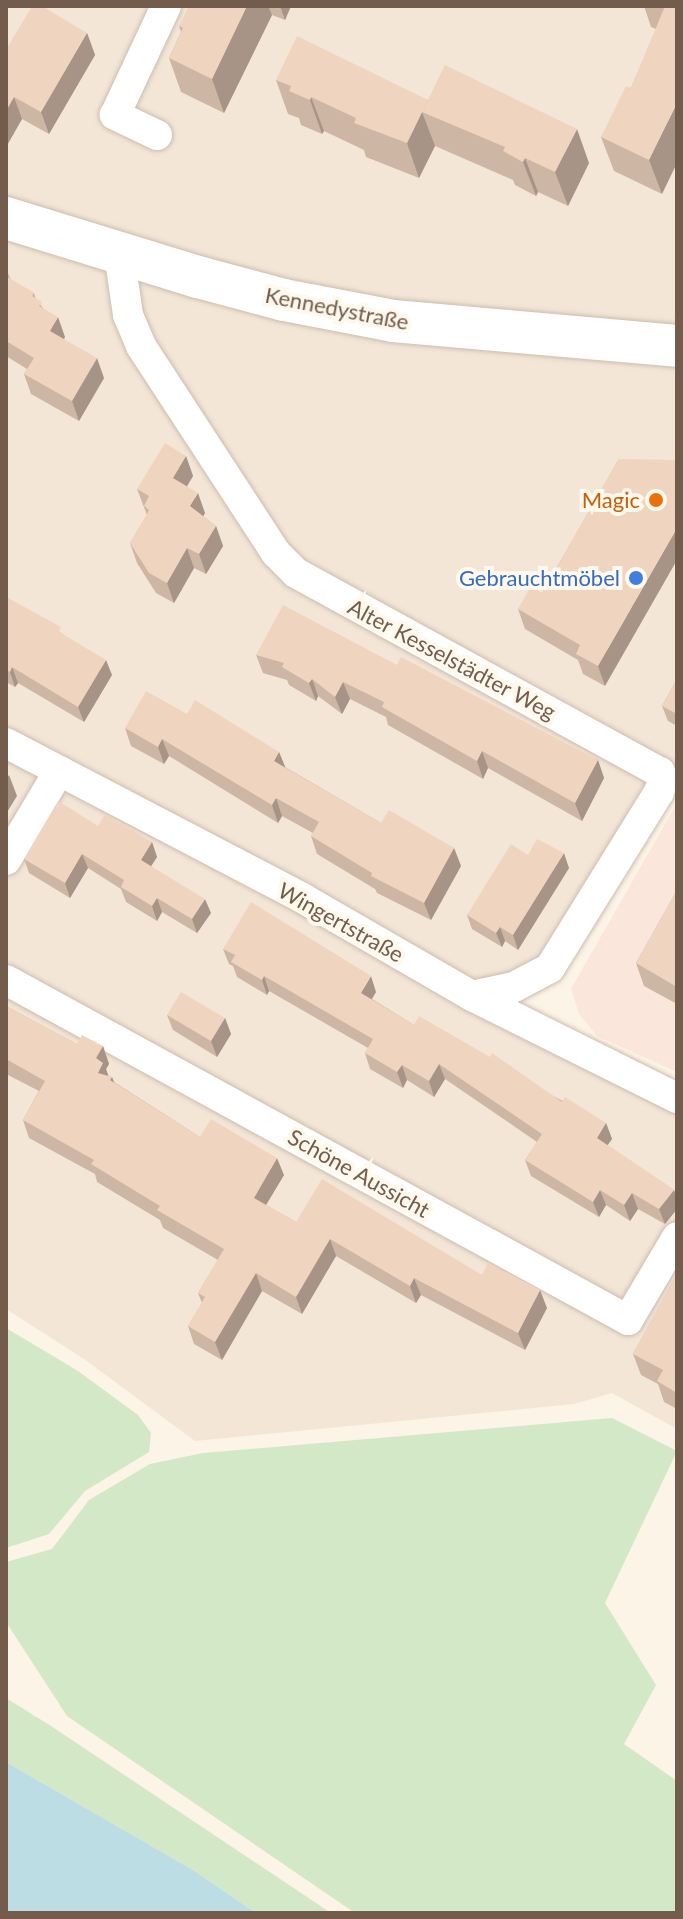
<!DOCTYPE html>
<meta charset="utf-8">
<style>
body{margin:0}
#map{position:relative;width:683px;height:1919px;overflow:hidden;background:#fbf4e7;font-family:Lato,sans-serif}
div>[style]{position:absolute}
.residential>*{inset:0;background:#f3e6d6}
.commercial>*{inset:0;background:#fbe6db}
.green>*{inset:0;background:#d3e8c6}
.water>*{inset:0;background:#bcdde4}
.roads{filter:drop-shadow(0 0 2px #cdbcae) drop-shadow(0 0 2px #cdbcae)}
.street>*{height:30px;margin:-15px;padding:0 15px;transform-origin:15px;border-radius:15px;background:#fff}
.secondary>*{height:42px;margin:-21px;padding:0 21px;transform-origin:21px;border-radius:21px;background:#fff}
.wall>*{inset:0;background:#ceb6a5}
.shaded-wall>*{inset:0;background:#a79486}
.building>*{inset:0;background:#efd4c0}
.dots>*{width:22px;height:22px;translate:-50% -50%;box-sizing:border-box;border:4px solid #fef8ed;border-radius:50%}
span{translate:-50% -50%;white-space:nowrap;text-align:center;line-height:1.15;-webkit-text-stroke:8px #fef8ed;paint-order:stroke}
.street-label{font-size:22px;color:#745c4c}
.food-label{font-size:22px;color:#c56008}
.right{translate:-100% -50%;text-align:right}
.shop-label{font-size:22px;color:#366cbe}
.frame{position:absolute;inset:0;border:8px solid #745c4c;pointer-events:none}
</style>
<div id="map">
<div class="residential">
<div style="clip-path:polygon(6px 6px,677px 6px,677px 780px,653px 771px,541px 961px,485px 1017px,677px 1113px,677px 1429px,612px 1393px,574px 1404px,195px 1441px,84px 1359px,6px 1309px)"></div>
</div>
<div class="commercial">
<div style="clip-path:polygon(677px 803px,677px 1072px,597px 1036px,579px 1014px,571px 989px)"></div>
</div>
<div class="green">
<div style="clip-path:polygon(6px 1328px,78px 1371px,138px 1415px,151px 1433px,149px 1452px,85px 1491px,49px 1534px,6px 1548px)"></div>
<div style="clip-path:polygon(612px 1418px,677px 1451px,605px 1603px,656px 1685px,624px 1744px,677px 1781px,677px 1913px,355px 1913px,67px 1716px,6px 1622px,6px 1562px,52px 1549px,89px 1500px,150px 1464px,203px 1453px)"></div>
<div style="clip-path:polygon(6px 1698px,51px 1726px,331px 1913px,256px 1913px,193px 1870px,6px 1762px)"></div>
</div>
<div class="water">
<div style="clip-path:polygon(6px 1762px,193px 1870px,256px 1913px,6px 1913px)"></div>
</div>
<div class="roads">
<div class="street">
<div style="left:157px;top:135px;width:47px;rotate:-154.5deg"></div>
<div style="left:115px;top:115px;width:120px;rotate:-64.9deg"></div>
<div style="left:119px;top:253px;width:63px;rotate:81.7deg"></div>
<div style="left:128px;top:315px;width:34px;rotate:67deg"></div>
<div style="left:141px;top:346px;width:247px;rotate:56.9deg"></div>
<div style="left:276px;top:553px;width:28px;rotate:45deg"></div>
<div style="left:296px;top:573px;width:415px;rotate:28.7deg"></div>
<div style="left:660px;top:772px;width:9px;rotate:69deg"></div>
<div style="left:663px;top:780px;width:13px;rotate:108deg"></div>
<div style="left:659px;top:792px;width:207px;rotate:121.8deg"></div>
<div style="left:550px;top:968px;width:41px;rotate:152.2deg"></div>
<div style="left:514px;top:987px;width:43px;rotate:167.9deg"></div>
<div style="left:6px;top:743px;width:336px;rotate:27.6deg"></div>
<div style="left:304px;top:899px;width:194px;rotate:30deg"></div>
<div style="left:472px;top:996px;width:229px;rotate:26.5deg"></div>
<div style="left:6px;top:860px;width:104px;rotate:-59.2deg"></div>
<div style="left:6px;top:980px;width:709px;rotate:28.66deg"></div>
<div style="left:628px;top:1320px;width:96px;rotate:-59.4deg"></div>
</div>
<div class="secondary">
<div style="left:6px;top:218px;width:201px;rotate:17.1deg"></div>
<div style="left:198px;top:277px;width:89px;rotate:15deg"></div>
<div style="left:284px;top:300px;width:111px;rotate:10.9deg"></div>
<div style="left:393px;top:321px;width:285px;rotate:5deg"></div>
</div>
</div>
<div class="wall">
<div style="clip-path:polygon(194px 6px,291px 6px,285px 20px,272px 15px,224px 113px,181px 92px,169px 58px,181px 32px,179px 26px)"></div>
<div style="clip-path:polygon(644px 6px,677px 6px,662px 194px,614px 171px,601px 137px,631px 88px,656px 29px,651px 27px)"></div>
<div style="clip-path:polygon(87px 33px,95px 55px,49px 134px,22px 119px,6px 147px,6px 50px)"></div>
<div style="clip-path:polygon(276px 80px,428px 100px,589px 163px,568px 206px,538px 192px,536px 196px,515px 185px,513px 180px,435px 146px,419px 178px,366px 157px,364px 150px,324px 131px,322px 134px,301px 125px,299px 118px,288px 114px)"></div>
<div style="clip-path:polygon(6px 269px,11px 280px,34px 293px,36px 299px,65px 337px,64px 339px,104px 378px,79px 421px,31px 394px,24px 374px,27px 369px,6px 356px)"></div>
<div style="clip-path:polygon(186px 456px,193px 476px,187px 486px,205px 513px,203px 516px,216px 526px,223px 546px,206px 574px,194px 568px,174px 603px,156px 593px,137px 563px,130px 543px,147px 515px,137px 489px)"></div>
<div style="clip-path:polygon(619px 459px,605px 686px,583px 674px,578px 660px,525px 629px,518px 609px,542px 593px)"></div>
<div style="clip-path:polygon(6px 597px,64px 635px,112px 675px,84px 722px,18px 683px,15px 687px,6px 682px)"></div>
<div style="clip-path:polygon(256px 655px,397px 665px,598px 760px,604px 778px,582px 821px,488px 768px,483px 779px,388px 725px,386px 717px,350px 699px,342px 714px,318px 696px,316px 701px,289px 685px,287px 680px,263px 673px)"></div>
<div style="clip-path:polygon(677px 679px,677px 726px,668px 721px,662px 706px)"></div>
<div style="clip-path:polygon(187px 714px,279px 752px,285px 767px,381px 823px,454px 848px,461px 866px,431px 920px,377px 893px,375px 889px,317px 854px,311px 836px,313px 833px,282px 816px,278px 823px,169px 756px,164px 764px,131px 746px,125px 728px)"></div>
<div style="clip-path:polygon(98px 826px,152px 842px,157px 857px,151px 866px,211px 913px,197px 933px,162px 912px,157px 921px,126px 902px,121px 889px,88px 868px,70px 898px,29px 873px,24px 859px)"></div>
<div style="clip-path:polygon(528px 855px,569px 868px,518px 950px,505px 941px,502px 947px,472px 929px,467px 915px)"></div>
<div style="clip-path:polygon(677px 890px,677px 1004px,644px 986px,636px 963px)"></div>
<div style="clip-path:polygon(223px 949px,376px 992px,372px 999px,414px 1025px,606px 1123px,612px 1139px,607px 1145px,674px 1190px,677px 1199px,677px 1209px,665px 1224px,638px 1209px,630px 1221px,606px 1205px,599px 1217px,531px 1176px,525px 1160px,537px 1142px,445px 1079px,434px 1097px,407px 1080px,403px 1088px,370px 1069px,365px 1053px,368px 1048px,269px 991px,267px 995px,237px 977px,233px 966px,229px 964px)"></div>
<div style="clip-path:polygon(6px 1006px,77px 1044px,103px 1046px,109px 1064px,106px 1069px,108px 1076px,112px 1077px,114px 1082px,200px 1137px,284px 1175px,266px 1205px,296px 1222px,482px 1275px,547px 1308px,525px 1350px,421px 1295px,416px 1303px,336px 1256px,302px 1314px,262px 1291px,222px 1360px,194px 1344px,188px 1326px,202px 1303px,198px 1293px,218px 1260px,163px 1228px,160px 1220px,97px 1182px,95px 1174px,29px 1138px,23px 1120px,39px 1091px,6px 1074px)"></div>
<div style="clip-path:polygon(167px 1015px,225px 1018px,231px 1034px,217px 1057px,173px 1030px)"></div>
<div style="clip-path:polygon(677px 1274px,677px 1409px,664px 1402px,658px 1384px,641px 1375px,633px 1354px)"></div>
</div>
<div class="shaded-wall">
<div style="clip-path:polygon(247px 6px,268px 6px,272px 15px,224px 113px,212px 79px)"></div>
<div style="clip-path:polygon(280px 6px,291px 6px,285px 20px)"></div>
<div style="clip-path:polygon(87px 33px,95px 55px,49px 134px,41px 112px)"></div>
<div style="clip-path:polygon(14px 97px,22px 119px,6px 147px,6px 111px)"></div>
<div style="clip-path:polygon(311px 97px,324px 131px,322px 134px,310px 100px)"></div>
<div style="clip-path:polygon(677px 103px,677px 163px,662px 194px,649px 160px)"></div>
<div style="clip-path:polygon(422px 112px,435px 146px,419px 178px,407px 143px)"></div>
<div style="clip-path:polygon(577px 129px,589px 163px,568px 206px,555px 172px)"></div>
<div style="clip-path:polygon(525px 158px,538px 192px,536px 196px,523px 162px)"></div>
<div style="clip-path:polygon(58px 317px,65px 337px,57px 350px,50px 331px)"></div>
<div style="clip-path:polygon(97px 358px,104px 378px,79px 421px,72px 401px)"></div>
<div style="clip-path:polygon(186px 456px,193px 476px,180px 498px,173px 478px)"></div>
<div style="clip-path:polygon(198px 493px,205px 513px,198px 526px,190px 506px)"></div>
<div style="clip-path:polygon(216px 526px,223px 546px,206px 574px,199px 554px)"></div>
<div style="clip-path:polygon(677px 528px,677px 560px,605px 686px,598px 666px)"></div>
<div style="clip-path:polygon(187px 548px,194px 568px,174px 603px,167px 583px)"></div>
<div style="clip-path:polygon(106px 660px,112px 675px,84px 722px,78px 707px)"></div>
<div style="clip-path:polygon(12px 667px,18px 683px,15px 687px,10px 672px)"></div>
<div style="clip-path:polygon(312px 679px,318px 696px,316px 701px,309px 683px)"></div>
<div style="clip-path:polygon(343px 682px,350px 699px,342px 714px,335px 697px)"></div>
<div style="clip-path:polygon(162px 739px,169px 756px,164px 764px,158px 747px)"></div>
<div style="clip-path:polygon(482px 751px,488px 768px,483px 779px,477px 761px)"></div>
<div style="clip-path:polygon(279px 752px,286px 769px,274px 761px)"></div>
<div style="clip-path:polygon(598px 760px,604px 778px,582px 821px,575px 803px)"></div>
<div style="clip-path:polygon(9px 775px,17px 796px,6px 814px,6px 780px)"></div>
<div style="clip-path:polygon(276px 798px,282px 816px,278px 823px,272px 805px)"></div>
<div style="clip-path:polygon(152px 842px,157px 857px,146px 874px,141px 860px)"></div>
<div style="clip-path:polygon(454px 848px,461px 866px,431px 920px,424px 903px)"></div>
<div style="clip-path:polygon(564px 853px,569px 868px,518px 950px,513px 935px)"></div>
<div style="clip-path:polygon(82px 854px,88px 868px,70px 898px,65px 883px)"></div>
<div style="clip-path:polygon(157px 898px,162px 912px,157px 921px,152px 906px)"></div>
<div style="clip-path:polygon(205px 899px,211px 913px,197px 933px,192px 919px)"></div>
<div style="clip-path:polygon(500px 927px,505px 941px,502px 947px,496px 933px)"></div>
<div style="clip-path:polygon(264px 976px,269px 991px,267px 995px,262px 980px)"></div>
<div style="clip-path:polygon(371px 976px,376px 992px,366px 1008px,361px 993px)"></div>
<div style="clip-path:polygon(225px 1018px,231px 1034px,217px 1057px,211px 1041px)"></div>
<div style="clip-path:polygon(103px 1046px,109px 1064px,106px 1069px,110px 1080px,112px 1077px,118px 1094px,98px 1073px,96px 1058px)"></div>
<div style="clip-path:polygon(439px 1064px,445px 1079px,434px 1097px,429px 1081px)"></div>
<div style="clip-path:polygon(402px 1065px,407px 1080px,403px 1088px,397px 1072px)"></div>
<div style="clip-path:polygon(606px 1123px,612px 1139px,602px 1153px,597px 1138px)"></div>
<div style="clip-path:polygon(277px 1158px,284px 1175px,260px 1215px,254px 1198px)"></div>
<div style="clip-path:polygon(600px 1190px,606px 1205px,599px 1217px,593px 1202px)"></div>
<div style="clip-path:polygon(674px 1190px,677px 1199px,677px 1209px,665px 1224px,659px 1209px)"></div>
<div style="clip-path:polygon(632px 1193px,638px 1209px,630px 1221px,624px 1205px)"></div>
<div style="clip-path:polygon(330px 1239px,336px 1256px,302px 1314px,296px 1297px)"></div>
<div style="clip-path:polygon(256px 1273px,262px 1291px,222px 1360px,215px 1342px)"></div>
<div style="clip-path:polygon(414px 1278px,421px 1295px,416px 1303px,410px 1286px)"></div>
<div style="clip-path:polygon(540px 1290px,547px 1308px,525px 1350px,518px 1333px)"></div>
</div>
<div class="building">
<div style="clip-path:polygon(32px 6px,42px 6px,87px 33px,41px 112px,14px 97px,6px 111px,6px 50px)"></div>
<div style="clip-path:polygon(189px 6px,193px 7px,194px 6px,247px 6px,212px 79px,169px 58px,183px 28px,179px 26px)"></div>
<div style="clip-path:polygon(665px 6px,677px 6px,677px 103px,649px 160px,601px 137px,626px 86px,631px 88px)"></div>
<div style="clip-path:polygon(297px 36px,428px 100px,407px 143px,354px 123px,356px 118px,311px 97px,310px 100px,289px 91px,291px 86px,276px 80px)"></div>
<div style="clip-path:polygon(445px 65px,577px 129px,555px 172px,525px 158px,523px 162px,503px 151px,505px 147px,422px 112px)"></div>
<div style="clip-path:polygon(6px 276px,34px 293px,32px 296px,42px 302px,39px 306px,58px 317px,50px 331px,97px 358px,72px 401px,24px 374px,34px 358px,6px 341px)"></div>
<div style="clip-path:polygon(165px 443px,186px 456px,173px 478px,198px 493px,190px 506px,216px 526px,199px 554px,187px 548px,167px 583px,149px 573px,130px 543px,149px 510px,144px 506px,149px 496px,137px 489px)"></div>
<div style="clip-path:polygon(619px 459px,677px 460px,677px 528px,598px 666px,576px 654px,580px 645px,518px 609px,531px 586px,542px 593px)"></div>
<div style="clip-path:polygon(6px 597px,61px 627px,59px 632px,106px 660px,78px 707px,12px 667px,10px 672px,6px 670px)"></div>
<div style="clip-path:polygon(283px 605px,397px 665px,401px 657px,598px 760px,575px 803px,482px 751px,477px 761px,382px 707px,384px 702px,343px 682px,335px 697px,312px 679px,309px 683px,282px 667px,284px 663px,256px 655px)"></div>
<div style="clip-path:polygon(677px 679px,677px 714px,662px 706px)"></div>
<div style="clip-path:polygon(146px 691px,187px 714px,195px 700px,279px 752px,274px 761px,381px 823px,389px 810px,454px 848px,424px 903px,371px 876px,372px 873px,311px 836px,319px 822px,276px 798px,272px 805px,162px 739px,158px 747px,125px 728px)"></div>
<div style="clip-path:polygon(58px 801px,98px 826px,105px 814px,152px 842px,141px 860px,205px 899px,192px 919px,157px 898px,152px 906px,121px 887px,124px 880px,82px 854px,65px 883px,24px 859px)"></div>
<div style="clip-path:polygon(537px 839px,564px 853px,513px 935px,500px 927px,496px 933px,467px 915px,511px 844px,528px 855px)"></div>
<div style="clip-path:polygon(677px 890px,677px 987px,636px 963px)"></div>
<div style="clip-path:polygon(251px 902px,371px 976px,361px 993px,414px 1025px,419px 1016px,490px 1057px,492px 1053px,562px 1102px,565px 1097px,606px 1123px,597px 1138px,674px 1190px,659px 1209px,632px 1193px,624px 1205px,600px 1190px,593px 1202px,525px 1160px,542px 1134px,439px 1064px,429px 1081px,402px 1065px,397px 1072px,365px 1053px,373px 1039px,264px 976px,262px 980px,231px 962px,235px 955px,223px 949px)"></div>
<div style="clip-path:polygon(181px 992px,225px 1018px,211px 1041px,167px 1015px)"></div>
<div style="clip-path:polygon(6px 1006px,77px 1044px,82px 1035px,103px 1046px,96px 1058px,103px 1063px,98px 1073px,112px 1077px,110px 1080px,200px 1137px,211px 1119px,277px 1158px,254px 1198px,296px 1222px,322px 1179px,482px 1275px,488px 1263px,540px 1290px,518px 1333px,414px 1278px,410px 1286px,330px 1239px,296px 1297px,256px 1273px,215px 1342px,188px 1326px,205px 1297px,198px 1293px,224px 1249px,157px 1210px,160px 1206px,91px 1164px,94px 1160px,23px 1120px,45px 1081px,6px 1059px)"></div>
<div style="clip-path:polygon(677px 1274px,677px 1393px,657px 1381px,663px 1370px,633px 1354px)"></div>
</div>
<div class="dots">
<div style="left:656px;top:500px;background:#e8710a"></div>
<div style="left:636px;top:578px;background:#3f7fe0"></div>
</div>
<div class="street-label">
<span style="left:337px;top:308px;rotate:11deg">Kennedystraße</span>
<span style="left:452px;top:659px;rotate:28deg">Alter Kesselstädter Weg</span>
<span style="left:341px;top:922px;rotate:29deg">Wingertstraße</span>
<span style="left:359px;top:1173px;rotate:29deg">Schöne Aussicht</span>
</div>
<div class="food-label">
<span class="right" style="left:640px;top:500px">Magic</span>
</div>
<div class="shop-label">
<span class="right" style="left:620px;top:578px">Gebrauchtmöbel</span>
</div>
<div class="frame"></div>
</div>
